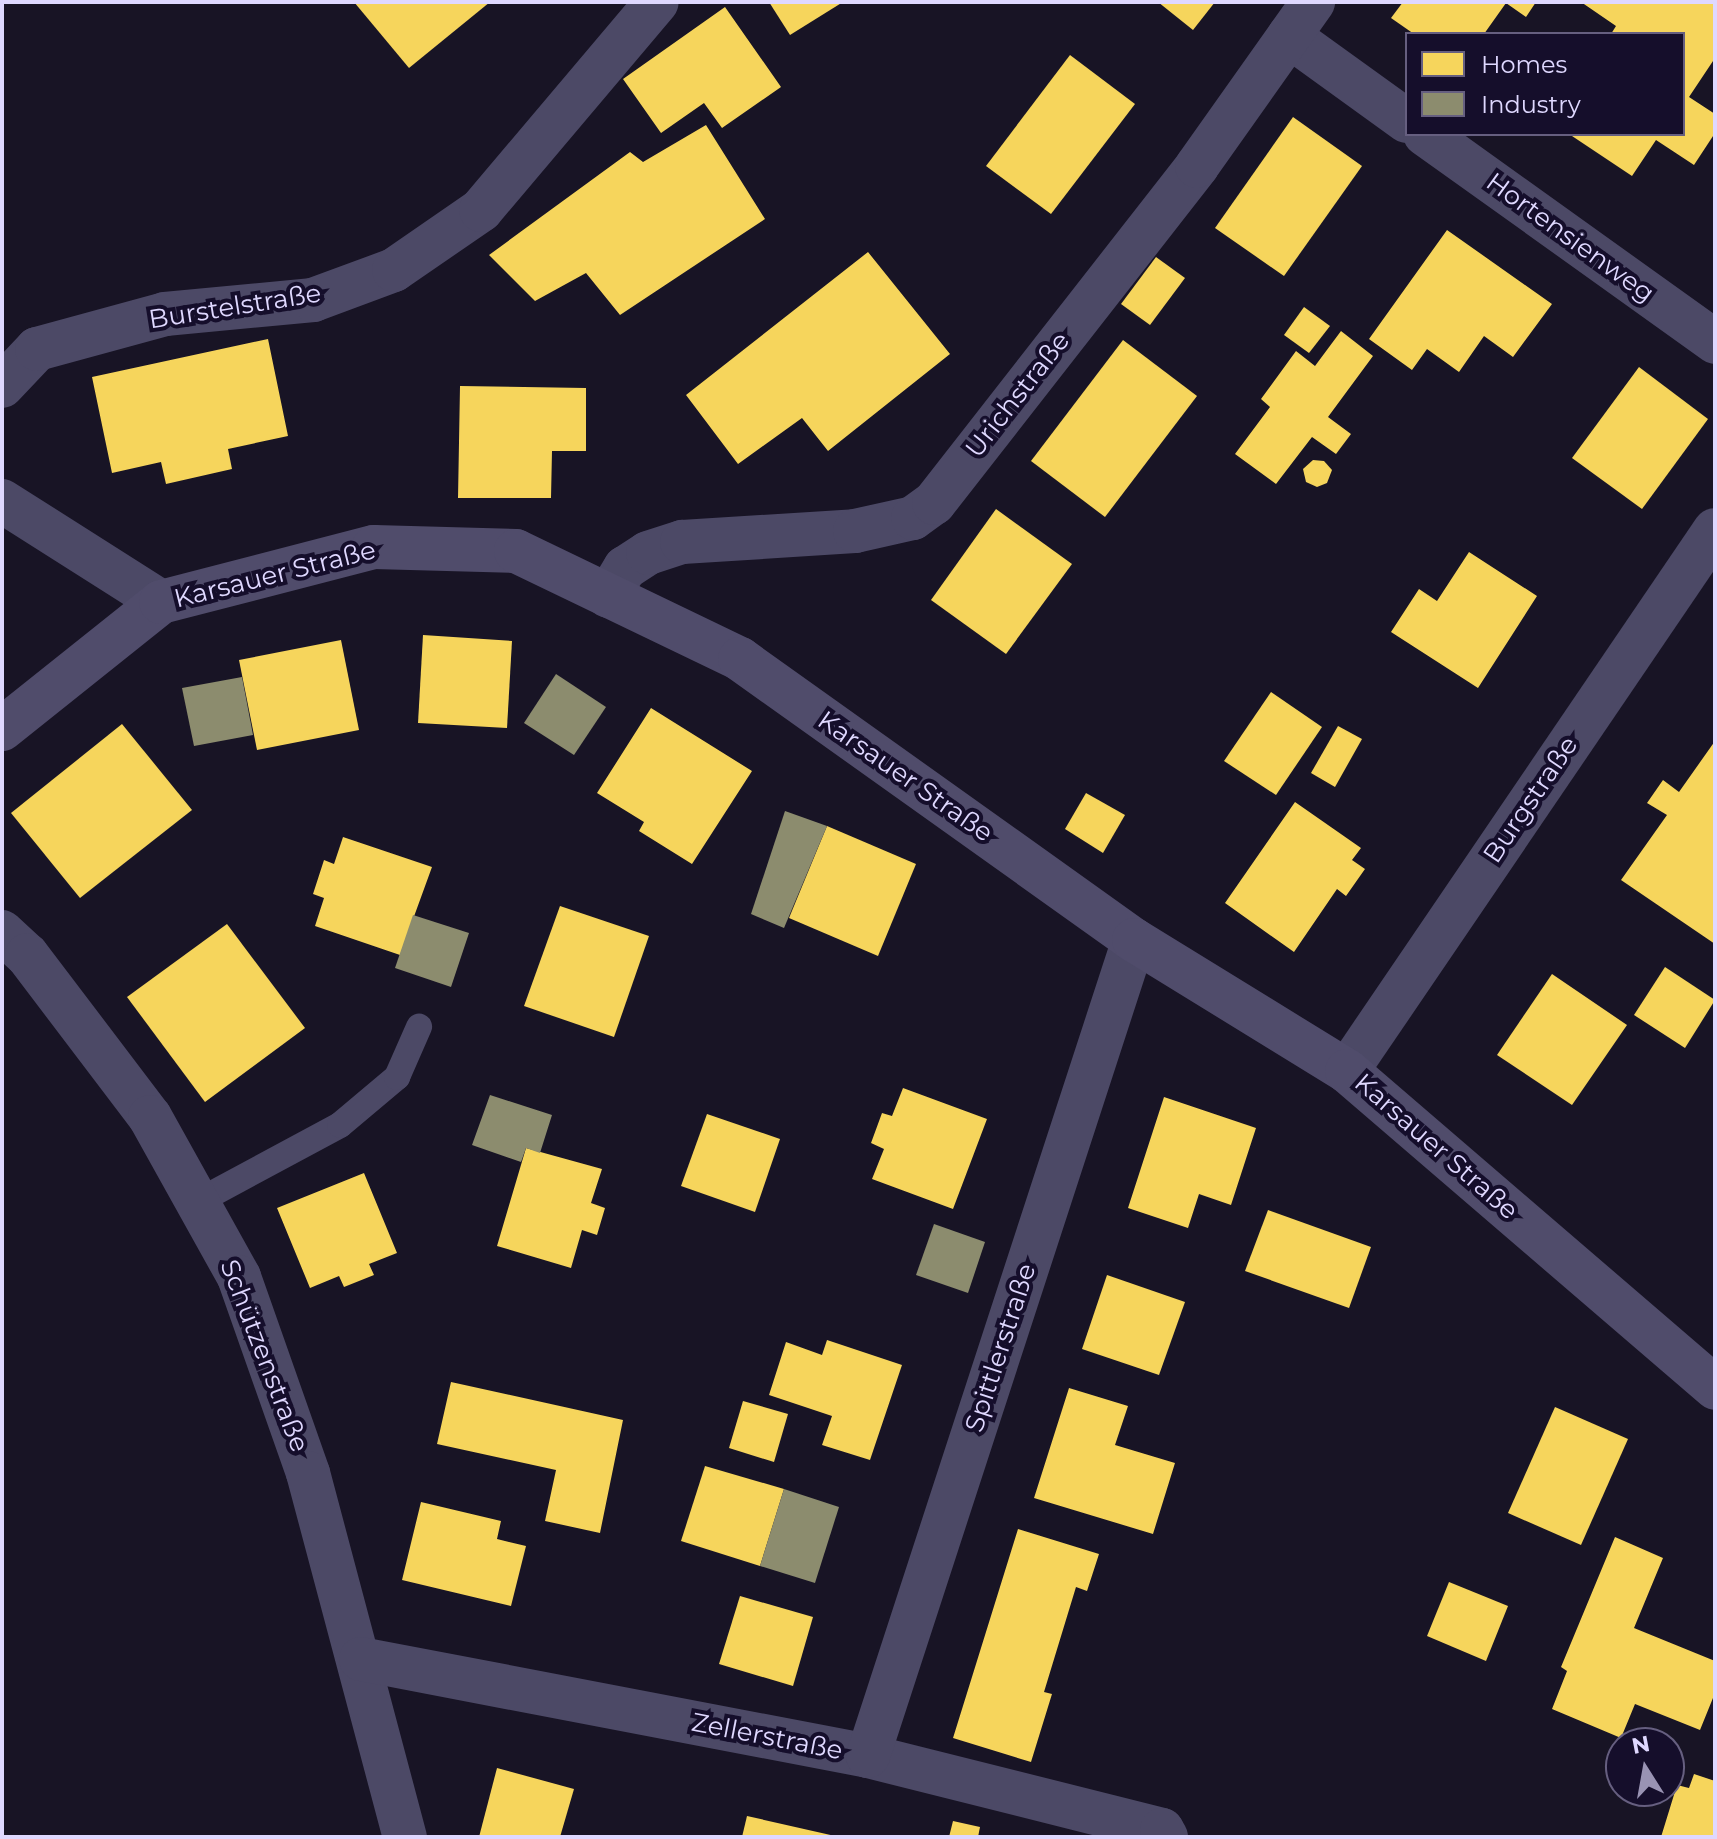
<!DOCTYPE html>
<meta charset="utf-8">
<style>
body{margin:0}
#map{position:relative;width:1717px;height:1839px;overflow:hidden;background:#181425;font-family:Montserrat,sans-serif}
div>[style]{position:absolute}
.homes>*{inset:0;background:#f6d55c}
.industry>*{inset:0;background:#8c8c6e}
.lane>*{height:26px;margin:-13px;padding:0 13px;transform-origin:13px;border-radius:13px;background:#4c4966}
.street>*{height:44px;margin:-22px;padding:0 22px;transform-origin:22px;border-radius:22px;background:#4c4966}
.secondary>*{height:44px;margin:-22px;padding:0 22px;transform-origin:22px;border-radius:22px;background:#504c6b}
span{translate:-50% -50%;white-space:nowrap;text-align:center;line-height:1.15;-webkit-text-stroke:8px #150e2b;paint-order:stroke}
.street-label{font-size:26px;color:#dfd8ff}
.frame{position:absolute;inset:0;border:4px solid #dfd8ff;pointer-events:none}
.legend{position:absolute;left:1405px;top:32px;width:280px;height:104px;box-sizing:border-box;background:#150e2b;border:2px solid #665f80;margin:0;padding:10px 14px;list-style:none;font-size:24px;color:#dfd8ff}
.legend li{display:flex;align-items:center;gap:16px;height:40px}
.legend b{width:40px;border:2px solid #665f80}
.north{position:absolute;left:1605px;top:1727px;width:80px;height:80px;box-sizing:border-box;background:#150e2b;border:2px solid #665f80;border-radius:50%;rotate:349deg;font-size:22px;font-weight:700;line-height:32px;text-align:center;color:#dfd8ff}
.north::after{content:'';display:block;margin:auto;width:28px;height:36px;background:#9993b3;clip-path:polygon(50% 0,100% 100%,50% 72%,0 100%)}
</style>
<div id="map">
<div class="homes">
<div style="clip-path:polygon(354px 2px,490px 2px,409px 68px)"></div>
<div style="clip-path:polygon(769px 2px,843px 2px,790px 35px)"></div>
<div style="clip-path:polygon(1158px 2px,1215px 2px,1193px 30px)"></div>
<div style="clip-path:polygon(1403px 2px,1536px 2px,1526px 17px,1506px 3px,1484px 34px,1414px 34px,1391px 18px)"></div>
<div style="clip-path:polygon(1581px 2px,1715px 2px,1715px 58px,1689px 97px,1715px 114px,1715px 133px,1694px 165px,1656px 140px,1632px 176px,1569px 134px,1683px 134px,1683px 34px,1611px 34px,1616px 26px)"></div>
<div style="clip-path:polygon(725px 7px,781px 87px,722px 128px,704px 103px,661px 133px,623px 79px)"></div>
<div style="clip-path:polygon(1070px 55px,1135px 104px,1051px 214px,986px 166px)"></div>
<div style="clip-path:polygon(1293px 117px,1362px 166px,1284px 276px,1215px 228px)"></div>
<div style="clip-path:polygon(706px 125px,765px 219px,620px 315px,586px 273px,535px 301px,489px 255px,630px 152px,643px 162px)"></div>
<div style="clip-path:polygon(1447px 230px,1552px 304px,1513px 357px,1484px 336px,1459px 372px,1427px 349px,1412px 370px,1369px 339px)"></div>
<div style="clip-path:polygon(868px 252px,950px 354px,828px 451px,802px 418px,738px 464px,686px 395px)"></div>
<div style="clip-path:polygon(1156px 257px,1185px 278px,1150px 325px,1121px 304px)"></div>
<div style="clip-path:polygon(1304px 307px,1330px 326px,1309px 353px,1284px 335px)"></div>
<div style="clip-path:polygon(1341px 331px,1373px 356px,1328px 417px,1351px 434px,1336px 454px,1312px 437px,1276px 484px,1235px 454px,1270px 407px,1261px 399px,1296px 351px,1315px 366px)"></div>
<div style="clip-path:polygon(268px 339px,288px 436px,228px 449px,232px 469px,166px 484px,161px 462px,112px 473px,92px 377px)"></div>
<div style="clip-path:polygon(1123px 340px,1197px 396px,1105px 517px,1031px 461px)"></div>
<div style="clip-path:polygon(1639px 367px,1708px 419px,1642px 509px,1572px 458px)"></div>
<div style="clip-path:polygon(460px 386px,586px 388px,586px 451px,552px 451px,551px 498px,458px 498px)"></div>
<div style="clip-path:polygon(1313px 460px,1324px 461px,1332px 470px,1327px 483px,1317px 487px,1306px 482px,1303px 469px)"></div>
<div style="clip-path:polygon(996px 509px,1072px 564px,1006px 654px,931px 600px)"></div>
<div style="clip-path:polygon(1469px 552px,1537px 596px,1478px 688px,1391px 632px,1419px 589px,1437px 601px)"></div>
<div style="clip-path:polygon(423px 635px,512px 641px,507px 728px,418px 723px)"></div>
<div style="clip-path:polygon(341px 640px,359px 730px,257px 750px,239px 660px)"></div>
<div style="clip-path:polygon(1271px 692px,1322px 727px,1276px 795px,1224px 761px)"></div>
<div style="clip-path:polygon(651px 708px,752px 771px,692px 864px,639px 831px,644px 822px,597px 793px)"></div>
<div style="clip-path:polygon(122px 724px,192px 810px,80px 898px,11px 813px)"></div>
<div style="clip-path:polygon(1338px 726px,1362px 739px,1335px 787px,1311px 773px)"></div>
<div style="clip-path:polygon(1715px 741px,1715px 944px,1621px 880px,1667px 815px,1647px 803px,1663px 780px,1679px 792px)"></div>
<div style="clip-path:polygon(1086px 793px,1125px 815px,1103px 853px,1065px 829px)"></div>
<div style="clip-path:polygon(1295px 802px,1361px 848px,1352px 860px,1365px 869px,1346px 896px,1337px 889px,1294px 952px,1225px 903px)"></div>
<div style="clip-path:polygon(827px 826px,916px 864px,878px 956px,789px 918px)"></div>
<div style="clip-path:polygon(343px 837px,432px 867px,400px 955px,315px 926px,324px 898px,313px 894px,324px 860px,334px 864px)"></div>
<div style="clip-path:polygon(560px 906px,649px 936px,614px 1037px,524px 1006px)"></div>
<div style="clip-path:polygon(227px 924px,305px 1028px,205px 1102px,127px 997px)"></div>
<div style="clip-path:polygon(1665px 967px,1715px 1000px,1685px 1048px,1634px 1015px)"></div>
<div style="clip-path:polygon(1552px 974px,1627px 1025px,1572px 1105px,1497px 1055px)"></div>
<div style="clip-path:polygon(903px 1088px,987px 1119px,953px 1209px,872px 1179px,884px 1149px,871px 1143px,882px 1113px,892px 1116px)"></div>
<div style="clip-path:polygon(1164px 1097px,1256px 1128px,1231px 1205px,1199px 1194px,1188px 1228px,1128px 1208px)"></div>
<div style="clip-path:polygon(707px 1114px,780px 1139px,755px 1212px,681px 1186px)"></div>
<div style="clip-path:polygon(526px 1148px,602px 1169px,591px 1203px,605px 1208px,597px 1235px,582px 1230px,571px 1268px,497px 1246px)"></div>
<div style="clip-path:polygon(364px 1173px,397px 1253px,369px 1264px,374px 1275px,344px 1287px,339px 1276px,310px 1288px,277px 1208px)"></div>
<div style="clip-path:polygon(1268px 1210px,1371px 1247px,1349px 1308px,1245px 1271px)"></div>
<div style="clip-path:polygon(1107px 1275px,1185px 1302px,1159px 1375px,1082px 1349px)"></div>
<div style="clip-path:polygon(827px 1340px,902px 1365px,870px 1460px,822px 1445px,832px 1416px,769px 1395px,786px 1342px,822px 1355px)"></div>
<div style="clip-path:polygon(451px 1382px,623px 1420px,600px 1533px,545px 1521px,556px 1470px,437px 1444px)"></div>
<div style="clip-path:polygon(1069px 1388px,1128px 1406px,1115px 1445px,1175px 1463px,1153px 1534px,1034px 1498px)"></div>
<div style="clip-path:polygon(743px 1401px,788px 1414px,774px 1462px,729px 1448px)"></div>
<div style="clip-path:polygon(1555px 1407px,1628px 1439px,1581px 1545px,1508px 1513px)"></div>
<div style="clip-path:polygon(705px 1466px,784px 1489px,760px 1566px,681px 1541px)"></div>
<div style="clip-path:polygon(421px 1502px,501px 1521px,497px 1539px,526px 1546px,511px 1606px,402px 1580px)"></div>
<div style="clip-path:polygon(1018px 1529px,1099px 1554px,1087px 1591px,1076px 1587px,1044px 1692px,1052px 1694px,1031px 1762px,953px 1738px)"></div>
<div style="clip-path:polygon(1615px 1537px,1663px 1558px,1634px 1628px,1715px 1661px,1715px 1693px,1700px 1730px,1635px 1704px,1621px 1738px,1552px 1709px,1567px 1671px,1561px 1667px)"></div>
<div style="clip-path:polygon(1449px 1582px,1508px 1606px,1486px 1661px,1427px 1636px)"></div>
<div style="clip-path:polygon(740px 1596px,813px 1617px,793px 1686px,719px 1664px)"></div>
<div style="clip-path:polygon(497px 1768px,574px 1789px,560px 1837px,479px 1837px)"></div>
<div style="clip-path:polygon(1694px 1774px,1715px 1781px,1715px 1837px,1661px 1837px,1677px 1785px,1689px 1788px)"></div>
<div style="clip-path:polygon(747px 1816px,835px 1836px,835px 1837px,742px 1837px)"></div>
<div style="clip-path:polygon(953px 1821px,980px 1827px,978px 1837px,949px 1837px)"></div>
</div>
<div class="industry">
<div style="clip-path:polygon(556px 674px,606px 707px,574px 755px,524px 723px)"></div>
<div style="clip-path:polygon(242px 677px,253px 735px,194px 746px,182px 688px)"></div>
<div style="clip-path:polygon(785px 811px,827px 826px,784px 928px,751px 914px)"></div>
<div style="clip-path:polygon(413px 915px,469px 933px,451px 987px,395px 968px)"></div>
<div style="clip-path:polygon(490px 1095px,552px 1115px,540px 1153px,526px 1148px,521px 1162px,472px 1145px)"></div>
<div style="clip-path:polygon(934px 1224px,985px 1242px,968px 1293px,916px 1275px)"></div>
<div style="clip-path:polygon(784px 1489px,839px 1507px,815px 1583px,760px 1566px)"></div>
</div>
<div class="lane">
<div style="left:197px;top:1202px;width:162px;rotate:-28.3deg"></div>
<div style="left:340px;top:1125px;width:75px;rotate:-40.1deg"></div>
<div style="left:397px;top:1077px;width:55px;rotate:-66.3deg"></div>
</div>
<div class="street">
<div style="left:1289px;top:36px;width:145px;rotate:35.8deg"></div>
<div style="left:1425px;top:134px;width:357px;rotate:35.6deg"></div>
<div style="left:2px;top:386px;width:51px;rotate:-46.6deg"></div>
<div style="left:37px;top:349px;width:133px;rotate:-15.3deg"></div>
<div style="left:165px;top:314px;width:149px;rotate:-5.4deg"></div>
<div style="left:313px;top:300px;width:86px;rotate:-20.3deg"></div>
<div style="left:394px;top:270px;width:106px;rotate:-34.6deg"></div>
<div style="left:481px;top:210px;width:272px;rotate:-49.8deg"></div>
<div style="left:2px;top:501px;width:188px;rotate:32.4deg"></div>
<div style="left:608px;top:596px;width:33px;rotate:-59deg"></div>
<div style="left:625px;top:568px;width:27px;rotate:-33deg"></div>
<div style="left:648px;top:553px;width:36px;rotate:-18deg"></div>
<div style="left:682px;top:542px;width:173px;rotate:-3.6deg"></div>
<div style="left:855px;top:531px;width:59px;rotate:-12.6deg"></div>
<div style="left:913px;top:518px;width:26px;rotate:-36deg"></div>
<div style="left:934px;top:503px;width:427px;rotate:-52deg"></div>
<div style="left:1197px;top:166px;width:201px;rotate:-54.7deg"></div>
<div style="left:2px;top:932px;width:34px;rotate:43deg"></div>
<div style="left:27px;top:955px;width:203px;rotate:52.8deg"></div>
<div style="left:150px;top:1117px;width:183px;rotate:60.9deg"></div>
<div style="left:239px;top:1277px;width:208px;rotate:70.6deg"></div>
<div style="left:308px;top:1473px;width:377px;rotate:75.1deg"></div>
<div style="left:1347px;top:1071px;width:654px;rotate:-55.78deg"></div>
<div style="left:361px;top:1659px;width:516px;rotate:10.83deg"></div>
<div style="left:868px;top:1756px;width:303px;rotate:14.1deg"></div>
<div style="left:1162px;top:1830px;width:8px;rotate:60deg"></div>
<div style="left:868px;top:1756px;width:858px;rotate:-71.95deg"></div>
</div>
<div class="secondary">
<div style="left:2px;top:729px;width:203px;rotate:-38.6deg"></div>
<div style="left:161px;top:602px;width:220px;rotate:-14.5deg"></div>
<div style="left:374px;top:547px;width:142px;rotate:1.6deg"></div>
<div style="left:516px;top:551px;width:249px;rotate:25.7deg"></div>
<div style="left:740px;top:659px;width:484px;rotate:35.5deg"></div>
<div style="left:1134px;top:940px;width:250px;rotate:31.6deg"></div>
<div style="left:1347px;top:1071px;width:486px;rotate:40.7deg"></div>
</div>
<div class="street-label">
<span style="left:1570px;top:238px;rotate:36deg">Hortensienweg</span>
<span style="left:235px;top:307px;rotate:-9deg">Burstelstraße</span>
<span style="left:1018px;top:395px;rotate:-52deg">Urichstraße</span>
<span style="left:275px;top:575px;rotate:-14deg">Karsauer Straße</span>
<span style="left:905px;top:777px;rotate:35deg">Karsauer Straße</span>
<span style="left:1531px;top:800px;rotate:-56deg">Burgstraße</span>
<span style="left:1436px;top:1147px;rotate:41deg">Karsauer Straße</span>
<span style="left:1001px;top:1348px;rotate:-72deg">Spittlerstraße</span>
<span style="left:264px;top:1356px;rotate:69deg">Schützenstraße</span>
<span style="left:767px;top:1737px;rotate:11deg">Zellerstraße</span>
</div>
<div class="frame"></div>
<ul class="legend">
<li><b style="height:22px;background:#f6d55c"></b>Homes</li>
<li><b style="height:22px;background:#8c8c6e"></b>Industry</li>
</ul>
<div class="north">N</div>
</div>
